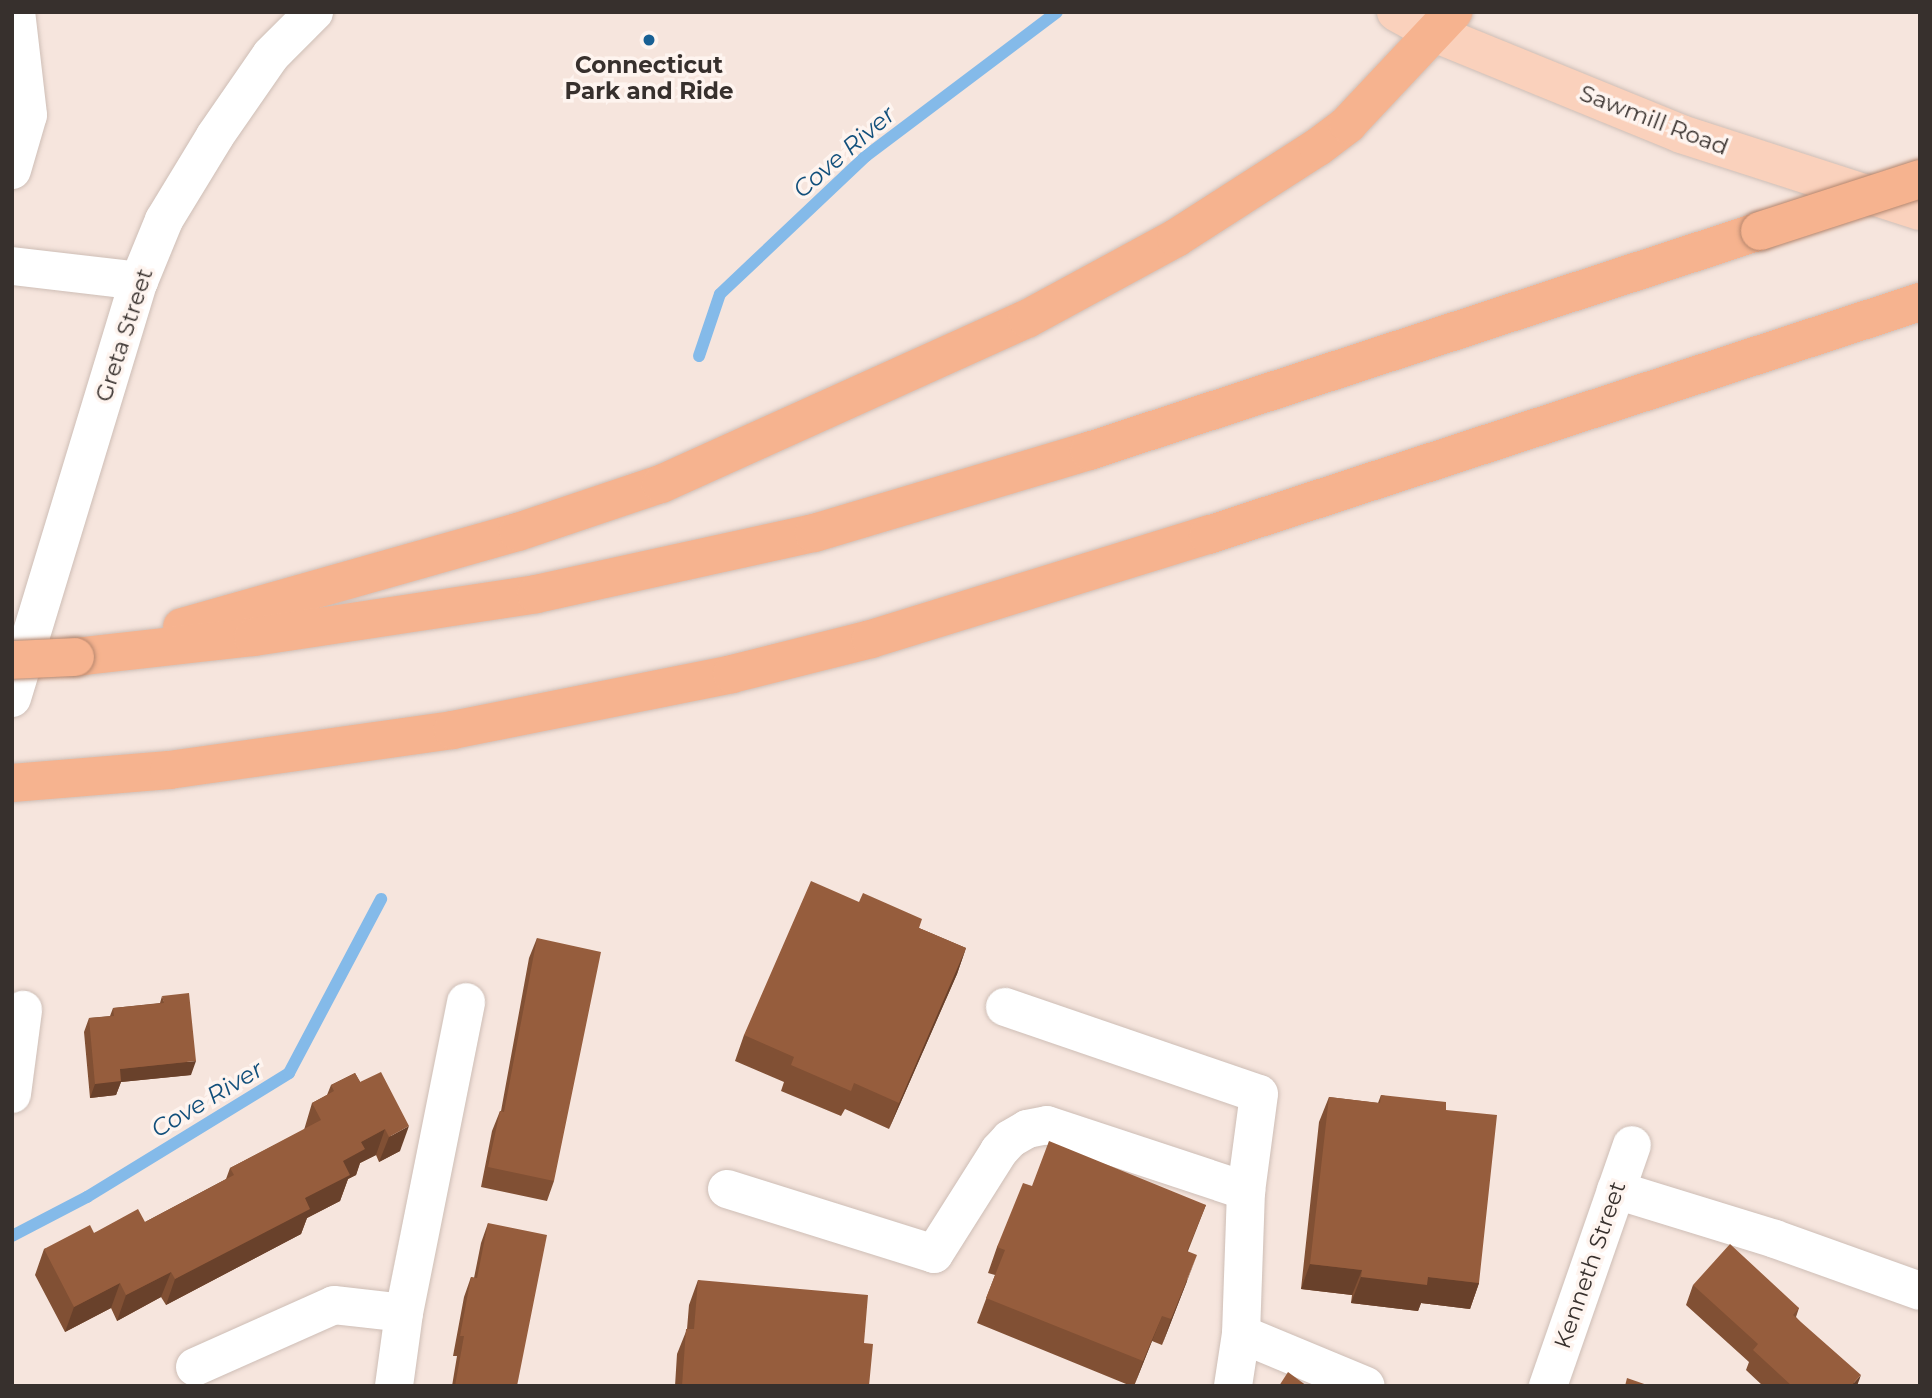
<!DOCTYPE html>
<style>
body{margin:0}
#map{position:relative;width:1932px;height:1398px;overflow:hidden;background:#f6e5dd;font-family:Montserrat,sans-serif}
div>[style]{position:absolute}
.stream>*{height:12px;margin:-6px;padding:0 6px;transform-origin:6px;border-radius:6px;background:#84bae9}
.roads{filter:drop-shadow(0 0 2px #cebeb6) drop-shadow(0 0 2px #cebeb6)}
.minor>*{height:38px;margin:-19px;padding:0 19px;transform-origin:19px;border-radius:19px;background:#fff}
.major>*{height:38px;margin:-19px;padding:0 19px;transform-origin:19px;border-radius:19px;background:#fad1bc}
.highway>*{height:38px;margin:-19px;padding:0 19px;transform-origin:19px;border-radius:19px;background:#f6b38f}
.bridges{filter:drop-shadow(0 0 2px #b3856d) drop-shadow(0 0 2px #b3856d)}
.highway-bridge>*{height:38px;margin:-19px;padding:0 19px;transform-origin:19px;border-radius:19px;background:#f6b38f}
.wall>*{inset:0;background:#815034}
.shaded-wall>*{inset:0;background:#69412b}
.building>*{inset:0;background:#965d3d}
.dots>*{width:19px;height:19px;translate:-50% -50%;box-sizing:border-box;border:4px solid #fef4ef;border-radius:50%}
span{translate:-50% -50%;white-space:nowrap;text-align:center;line-height:1.15;-webkit-text-stroke:7px #fef4ef;paint-order:stroke}
.poi-label{font-size:23px;color:#37302d;font-weight:700}
.street-label{font-size:23px;color:#37302d}
.water-label{font-size:24px;color:#114f7b;font-style:italic}
.frame{position:absolute;inset:0;border:14px solid #37302d;pointer-events:none}
</style>
<div id="map">
<div class="stream">
<div style="left:699px;top:356px;width:65px;rotate:-71.3deg"></div>
<div style="left:720px;top:294px;width:201px;rotate:-43.4deg"></div>
<div style="left:866px;top:156px;width:239px;rotate:-37deg"></div>
<div style="left:12px;top:1236px;width:85px;rotate:-27.5deg"></div>
<div style="left:87px;top:1197px;width:237px;rotate:-31.5deg"></div>
<div style="left:289px;top:1073px;width:197px;rotate:-62.1deg"></div>
</div>
<div class="roads">
<div class="minor">
<div style="left:12px;top:170px;width:57px;rotate:-73.8deg"></div>
<div style="left:28px;top:115px;width:104px;rotate:-96.6deg"></div>
<div style="left:12px;top:266px;width:128px;rotate:6.7deg"></div>
<div style="left:12px;top:698px;width:436px;rotate:-73.1deg"></div>
<div style="left:139px;top:281px;width:66px;rotate:-67.7deg"></div>
<div style="left:164px;top:220px;width:98px;rotate:-58.7deg"></div>
<div style="left:215px;top:136px;width:98px;rotate:-55.3deg"></div>
<div style="left:271px;top:55px;width:61px;rotate:-45deg"></div>
<div style="left:1005px;top:1007px;width:268px;rotate:18.9deg"></div>
<div style="left:1259px;top:1094px;width:98px;rotate:97.6deg"></div>
<div style="left:1246px;top:1191px;width:143px;rotate:92deg"></div>
<div style="left:1241px;top:1334px;width:135px;rotate:22.6deg"></div>
<div style="left:12px;top:1094px;width:85px;rotate:-82.5deg"></div>
<div style="left:727px;top:1189px;width:217px;rotate:17.4deg"></div>
<div style="left:934px;top:1254px;width:122px;rotate:-57.7deg"></div>
<div style="left:999px;top:1151px;width:16px;rotate:-47deg"></div>
<div style="left:1010px;top:1139px;width:20px;rotate:-30deg"></div>
<div style="left:1027px;top:1129px;width:20px;rotate:-11deg"></div>
<div style="left:1047px;top:1125px;width:210px;rotate:18.3deg"></div>
<div style="left:1616px;top:1190px;width:166px;rotate:17.1deg"></div>
<div style="left:1775px;top:1239px;width:154px;rotate:19.7deg"></div>
<div style="left:195px;top:1367px;width:152px;rotate:-24deg"></div>
<div style="left:334px;top:1305px;width:70px;rotate:6.5deg"></div>
<div style="left:394px;top:1386px;width:74px;rotate:-82.2deg"></div>
<div style="left:404px;top:1313px;width:317px;rotate:-78.7deg"></div>
<div style="left:1233px;top:1386px;width:53px;rotate:-81.3deg"></div>
<div style="left:1548px;top:1386px;width:255px;rotate:-70.8deg"></div>
</div>
<div class="major">
<div style="left:1396px;top:12px;width:43px;rotate:28.9deg"></div>
<div style="left:1434px;top:33px;width:267px;rotate:22.2deg"></div>
<div style="left:1681px;top:134px;width:251px;rotate:17.9deg"></div>
</div>
<div class="highway">
<div style="left:182px;top:627px;width:349px;rotate:-15.8deg"></div>
<div style="left:518px;top:532px;width:151px;rotate:-18.6deg"></div>
<div style="left:661px;top:484px;width:401px;rotate:-24.3deg"></div>
<div style="left:1027px;top:319px;width:170px;rotate:-28.5deg"></div>
<div style="left:1176px;top:238px;width:169px;rotate:-32.7deg"></div>
<div style="left:1318px;top:147px;width:38px;rotate:-37deg"></div>
<div style="left:1348px;top:124px;width:154px;rotate:-46.8deg"></div>
<div style="left:75px;top:657px;width:179px;rotate:-6.4deg"></div>
<div style="left:253px;top:637px;width:286px;rotate:-8.6deg"></div>
<div style="left:536px;top:594px;width:285px;rotate:-12.4deg"></div>
<div style="left:814px;top:533px;width:287px;rotate:-16.6deg"></div>
<div style="left:1089px;top:451px;width:706px;rotate:-18.15deg"></div>
<div style="left:12px;top:783px;width:158px;rotate:-4.7deg"></div>
<div style="left:169px;top:770px;width:287px;rotate:-8deg"></div>
<div style="left:453px;top:730px;width:285px;rotate:-11.3deg"></div>
<div style="left:732px;top:674px;width:143px;rotate:-14.1deg"></div>
<div style="left:871px;top:639px;width:353px;rotate:-17.2deg"></div>
<div style="left:1208px;top:535px;width:749px;rotate:-18.12deg"></div>
</div>
</div>
<div class="bridges">
<div class="highway-bridge">
<div style="left:1760px;top:231px;width:168px;rotate:-18deg"></div>
<div style="left:12px;top:660px;width:63px;rotate:-2.7deg"></div>
</div>
</div>
<div class="wall">
<div style="clip-path:polygon(919px 928px,966px 948px,957px 974px,889px 1129px,845px 1109px,841px 1116px,781px 1091px,784px 1082px,735px 1061px,744px 1035px)"></div>
<div style="clip-path:polygon(537px 938px,554px 1181px,547px 1201px,481px 1187px,492px 1131px,500px 1111px,501px 1111px,529px 958px)"></div>
<div style="clip-path:polygon(162px 996px,191px 1075px,121px 1082px,116px 1095px,90px 1098px,84px 1032px,89px 1018px,110px 1016px,113px 1008px,160px 1003px)"></div>
<div style="clip-path:polygon(355px 1073px,400px 1151px,379px 1162px,376px 1155px,360px 1163px,356px 1175px,348px 1179px,340px 1201px,307px 1218px,301px 1234px,166px 1305px,161px 1297px,117px 1321px,111px 1308px,65px 1332px,35px 1275px,44px 1249px,94px 1233px,145px 1222px,226px 1179px,230px 1168px,304px 1130px,312px 1103px,327px 1095px,331px 1085px)"></div>
<div style="clip-path:polygon(1381px 1095px,1446px 1110px,1479px 1283px,1470px 1309px,1421px 1303px,1418px 1311px,1351px 1303px,1352px 1295px,1301px 1289px,1319px 1122px,1329px 1097px,1378px 1103px)"></div>
<div style="clip-path:polygon(1032px 1186px,1206px 1205px,1188px 1251px,1187px 1281px,1162px 1345px,1152px 1341px,1134px 1386px,1131px 1386px,977px 1323px,995px 1275px,988px 1273px,997px 1247px)"></div>
<div style="clip-path:polygon(488px 1223px,517px 1386px,452px 1386px,457px 1356px,453px 1356px,464px 1297px,471px 1277px,474px 1278px,481px 1243px)"></div>
<div style="clip-path:polygon(698px 1280px,864px 1343px,869px 1386px,675px 1386px,677px 1354px,687px 1329px,689px 1305px)"></div>
<div style="clip-path:polygon(1693px 1285px,1799px 1308px,1796px 1317px,1857px 1386px,1763px 1386px,1746px 1370px,1749px 1362px,1686px 1305px)"></div>
</div>
<div class="shaded-wall">
<div style="clip-path:polygon(966px 948px,957px 974px,889px 1129px,899px 1103px)"></div>
<div style="clip-path:polygon(196px 1061px,191px 1075px,121px 1082px,116px 1095px,90px 1098px,95px 1084px,120px 1069px)"></div>
<div style="clip-path:polygon(409px 1126px,400px 1151px,379px 1162px,389px 1137px)"></div>
<div style="clip-path:polygon(385px 1129px,376px 1155px,360px 1163px,356px 1175px,348px 1179px,340px 1201px,307px 1218px,301px 1234px,166px 1305px,175px 1279px,305px 1198px,361px 1142px)"></div>
<div style="clip-path:polygon(1197px 1255px,1187px 1281px,1162px 1345px,1171px 1319px)"></div>
<div style="clip-path:polygon(1310px 1264px,1362px 1270px,1352px 1295px,1301px 1289px)"></div>
<div style="clip-path:polygon(171px 1272px,161px 1297px,117px 1321px,126px 1295px)"></div>
<div style="clip-path:polygon(1361px 1277px,1428px 1277px,1479px 1283px,1470px 1309px,1421px 1303px,1418px 1311px,1351px 1303px)"></div>
<div style="clip-path:polygon(120px 1283px,111px 1308px,65px 1332px,74px 1307px)"></div>
<div style="clip-path:polygon(1162px 1316px,1134px 1386px,1143px 1361px)"></div>
<div style="clip-path:polygon(1861px 1375px,1857px 1386px,1851px 1386px)"></div>
</div>
<div class="building">
<div style="clip-path:polygon(811px 881px,859px 902px,863px 893px,922px 919px,919px 928px,966px 948px,899px 1103px,854px 1083px,851px 1091px,791px 1065px,794px 1057px,744px 1035px)"></div>
<div style="clip-path:polygon(537px 938px,601px 952px,554px 1181px,488px 1167px,500px 1111px,504px 1112px)"></div>
<div style="clip-path:polygon(189px 993px,196px 1061px,120px 1069px,121px 1081px,95px 1084px,89px 1018px,114px 1016px,113px 1008px,164px 1003px,162px 996px)"></div>
<div style="clip-path:polygon(381px 1072px,409px 1126px,389px 1137px,385px 1129px,361px 1142px,365px 1149px,343px 1161px,350px 1175px,305px 1198px,310px 1209px,175px 1279px,171px 1272px,126px 1295px,120px 1283px,74px 1307px,44px 1249px,90px 1225px,94px 1233px,138px 1209px,145px 1222px,234px 1175px,230px 1168px,321px 1120px,312px 1103px,334px 1091px,331px 1085px,355px 1073px,360px 1082px)"></div>
<div style="clip-path:polygon(1381px 1095px,1446px 1102px,1446px 1110px,1497px 1115px,1479px 1283px,1428px 1277px,1427px 1285px,1361px 1277px,1362px 1270px,1310px 1264px,1329px 1097px,1380px 1103px)"></div>
<div style="clip-path:polygon(1049px 1141px,1206px 1205px,1187px 1251px,1197px 1255px,1171px 1319px,1162px 1316px,1143px 1361px,986px 1298px,1005px 1250px,997px 1247px,1023px 1183px,1032px 1186px)"></div>
<div style="clip-path:polygon(488px 1223px,547px 1235px,517px 1386px,455px 1386px,464px 1336px,460px 1336px,471px 1277px,477px 1278px)"></div>
<div style="clip-path:polygon(1730px 1244px,1799px 1308px,1793px 1315px,1861px 1375px,1851px 1386px,1792px 1386px,1753px 1350px,1758px 1344px,1693px 1285px)"></div>
<div style="clip-path:polygon(698px 1280px,868px 1295px,864px 1343px,873px 1344px,869px 1386px,682px 1386px,686px 1329px,694px 1329px)"></div>
<div style="clip-path:polygon(1288px 1372px,1307px 1386px,1279px 1386px)"></div>
<div style="clip-path:polygon(1627px 1378px,1650px 1386px,1625px 1386px)"></div>
</div>
<div class="dots">
<div style="left:649px;top:40px;background:#186094"></div>
</div>
<div class="poi-label">
<span style="left:649px;top:78px">Connecticut<br>Park and Ride</span>
</div>
<div class="street-label">
<span style="left:1654px;top:120px;rotate:21deg">Sawmill Road</span>
<span style="left:124px;top:335px;rotate:-72deg">Greta Street</span>
<span style="left:1590px;top:1265px;rotate:-71deg">Kenneth Street</span>
</div>
<div class="water-label">
<span style="left:844px;top:152px;rotate:-41deg">Cove River</span>
<span style="left:207px;top:1099px;rotate:-31deg">Cove River</span>
</div>
<div class="frame"></div>
</div>
